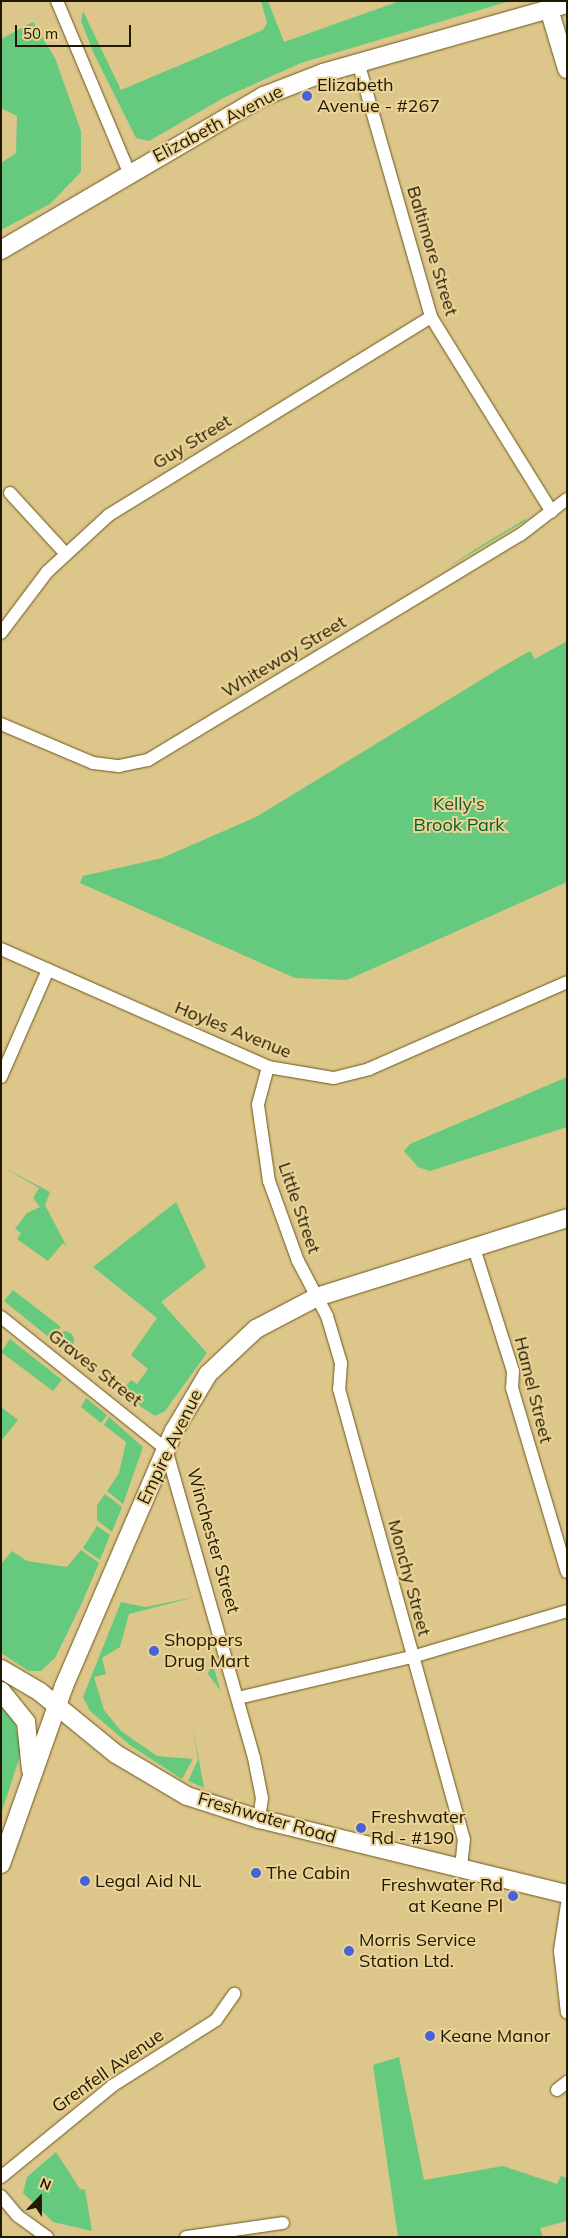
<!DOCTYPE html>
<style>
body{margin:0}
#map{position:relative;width:568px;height:2238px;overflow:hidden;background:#ddc68a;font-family:Mulish,sans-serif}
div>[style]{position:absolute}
.green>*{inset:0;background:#65ca7d}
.round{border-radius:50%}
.roads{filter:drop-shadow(0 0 1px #6b571a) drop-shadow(0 0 1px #6b571a)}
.street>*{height:12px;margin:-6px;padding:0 6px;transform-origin:6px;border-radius:6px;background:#fff}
.secondary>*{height:18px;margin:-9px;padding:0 9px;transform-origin:9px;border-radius:9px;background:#fff}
.dots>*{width:14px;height:14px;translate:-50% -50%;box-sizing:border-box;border:2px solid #ead396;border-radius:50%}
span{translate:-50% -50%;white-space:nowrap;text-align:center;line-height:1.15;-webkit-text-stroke:4px #ead396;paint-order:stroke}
.poi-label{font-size:18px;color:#201801}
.left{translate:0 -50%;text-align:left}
.right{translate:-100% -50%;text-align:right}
.street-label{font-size:18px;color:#201801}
.park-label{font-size:18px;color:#105b29}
.frame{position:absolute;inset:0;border:2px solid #201801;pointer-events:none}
.north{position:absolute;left:15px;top:2173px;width:50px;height:50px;-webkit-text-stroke:4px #ead396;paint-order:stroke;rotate:22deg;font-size:14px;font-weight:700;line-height:20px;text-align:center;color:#201801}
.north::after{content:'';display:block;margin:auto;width:18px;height:22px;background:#201801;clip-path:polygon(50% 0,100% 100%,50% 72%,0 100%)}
.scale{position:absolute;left:15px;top:25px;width:116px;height:22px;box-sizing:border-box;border:2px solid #201801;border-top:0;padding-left:6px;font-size:15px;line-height:18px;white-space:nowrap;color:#201801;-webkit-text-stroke:4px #ead396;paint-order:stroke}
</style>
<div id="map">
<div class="green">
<div style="clip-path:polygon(261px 1px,268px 1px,284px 42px,400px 1px,510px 1px,301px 63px,225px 97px,149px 141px,136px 138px,94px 54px,81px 21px,83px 11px,121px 90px,263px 30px,267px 23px)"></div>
<div style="clip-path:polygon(33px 22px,55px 58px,81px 131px,81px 172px,50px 204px,1px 230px,1px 163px,16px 153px,17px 116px,1px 108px,1px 39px)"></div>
<div style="clip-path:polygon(527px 518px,525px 521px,447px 568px,474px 550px)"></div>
<div style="clip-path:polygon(567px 641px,567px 882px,347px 980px,295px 978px,80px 883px,83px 876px,162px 858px,256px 817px,502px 667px,530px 651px,535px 659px)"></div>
<div style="clip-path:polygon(567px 1077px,567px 1127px,430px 1171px,418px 1167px,404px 1151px,410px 1144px)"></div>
<div style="clip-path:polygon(1px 1166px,50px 1192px,45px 1205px,67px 1247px,63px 1243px,48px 1261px,17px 1239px,21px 1233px,15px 1229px,27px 1213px,40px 1207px,33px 1198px,39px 1188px)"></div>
<div style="clip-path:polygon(176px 1202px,206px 1267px,161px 1302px,207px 1353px,165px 1411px,155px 1416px,120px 1393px,131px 1380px,137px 1384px,148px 1369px,131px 1355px,157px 1318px,93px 1267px)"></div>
<div style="clip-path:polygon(13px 1290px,61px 1327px,51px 1339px,4px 1301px)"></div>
<div class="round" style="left:56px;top:1331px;width:18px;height:18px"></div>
<div style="clip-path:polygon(10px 1339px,62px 1380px,53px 1391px,1px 1352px)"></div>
<div style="clip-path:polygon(86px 1398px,107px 1415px,101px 1423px,81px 1407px)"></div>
<div style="clip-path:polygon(1px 1407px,18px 1420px,1px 1441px)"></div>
<div style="clip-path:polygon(109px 1417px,143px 1447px,123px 1504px,107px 1491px,119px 1473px,126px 1442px,104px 1425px)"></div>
<div style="clip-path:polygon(105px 1494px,122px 1507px,112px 1532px,97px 1520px,97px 1505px)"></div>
<div style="clip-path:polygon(97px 1526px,110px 1535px,100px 1560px,83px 1548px)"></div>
<div style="clip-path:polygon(81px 1550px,99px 1563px,81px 1605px,55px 1658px,41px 1671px,29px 1671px,1px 1653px,1px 1564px,12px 1551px,27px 1561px,67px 1567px)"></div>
<div style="clip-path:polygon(195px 1597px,129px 1614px,120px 1647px,102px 1658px,106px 1674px,94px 1677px,104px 1710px,121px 1731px,157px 1756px,193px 1759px,182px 1779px,131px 1746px,90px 1711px,83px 1697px,121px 1602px,145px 1607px)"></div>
<div style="clip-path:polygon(212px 1661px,220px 1689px,220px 1690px,208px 1674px)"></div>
<div style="clip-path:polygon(1px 1702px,15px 1723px,21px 1753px,1px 1814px)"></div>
<div style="clip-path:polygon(192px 1722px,204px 1788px,188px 1781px,198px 1760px)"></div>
<div style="clip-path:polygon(399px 2057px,424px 2180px,503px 2166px,557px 2184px,561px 2176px,567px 2178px,567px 2221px,540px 2228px,543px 2237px,398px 2237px,373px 2065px)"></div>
<div style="clip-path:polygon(56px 2152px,80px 2189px,85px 2190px,92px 2231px,53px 2222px,23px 2193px,27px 2177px)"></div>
</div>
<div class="roads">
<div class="street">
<div style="left:57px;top:1px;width:186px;rotate:67.2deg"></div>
<div style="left:358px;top:62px;width:265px;rotate:74deg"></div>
<div style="left:431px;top:317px;width:229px;rotate:58.2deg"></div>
<div style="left:10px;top:493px;width:81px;rotate:47.5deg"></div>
<div style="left:1px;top:633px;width:76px;rotate:-53deg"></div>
<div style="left:47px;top:572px;width:84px;rotate:-42.6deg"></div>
<div style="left:109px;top:515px;width:378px;rotate:-31.6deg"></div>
<div style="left:1px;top:724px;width:100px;rotate:23deg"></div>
<div style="left:93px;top:763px;width:26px;rotate:7deg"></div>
<div style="left:119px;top:766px;width:30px;rotate:-12deg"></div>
<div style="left:148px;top:760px;width:435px;rotate:-31.2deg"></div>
<div style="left:520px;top:535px;width:59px;rotate:-37.5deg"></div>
<div style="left:1px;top:949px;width:292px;rotate:23.8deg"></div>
<div style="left:268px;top:1067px;width:67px;rotate:9.5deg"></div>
<div style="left:334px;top:1078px;width:36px;rotate:-14deg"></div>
<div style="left:369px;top:1069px;width:216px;rotate:-23.7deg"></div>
<div style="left:268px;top:1067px;width:39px;rotate:105deg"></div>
<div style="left:258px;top:1105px;width:77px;rotate:81.8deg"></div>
<div style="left:269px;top:1181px;width:85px;rotate:70.1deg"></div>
<div style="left:298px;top:1261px;width:62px;rotate:62.2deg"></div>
<div style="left:327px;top:1316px;width:49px;rotate:73.4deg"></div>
<div style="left:341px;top:1363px;width:26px;rotate:94deg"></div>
<div style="left:339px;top:1389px;width:467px;rotate:74.5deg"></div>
<div style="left:464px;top:1839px;width:30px;rotate:96deg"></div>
<div style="left:1px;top:1077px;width:117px;rotate:-66.3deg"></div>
<div style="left:473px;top:1245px;width:132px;rotate:72.4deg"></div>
<div style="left:513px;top:1371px;width:17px;rotate:93deg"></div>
<div style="left:512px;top:1388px;width:192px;rotate:73.4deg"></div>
<div style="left:1px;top:1317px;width:211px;rotate:38.7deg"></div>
<div style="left:166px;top:1449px;width:321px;rotate:74.1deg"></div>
<div style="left:254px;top:1758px;width:41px;rotate:78.7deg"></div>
<div style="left:262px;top:1798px;width:21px;rotate:98deg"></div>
<div style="left:238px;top:1698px;width:179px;rotate:-13.3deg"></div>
<div style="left:412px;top:1657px;width:162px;rotate:-16.5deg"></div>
<div style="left:567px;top:1904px;width:48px;rotate:98.5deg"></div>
<div style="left:560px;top:1951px;width:62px;rotate:83.6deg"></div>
<div style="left:557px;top:2090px;width:13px;rotate:-39deg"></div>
<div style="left:1px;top:2177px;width:144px;rotate:-39.3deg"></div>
<div style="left:112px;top:2086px;width:123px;rotate:-32.4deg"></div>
<div style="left:216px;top:2020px;width:32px;rotate:-55deg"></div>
<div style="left:1px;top:2196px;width:26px;rotate:50deg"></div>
<div style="left:18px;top:2216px;width:36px;rotate:36deg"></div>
<div style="left:186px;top:2237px;width:98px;rotate:-8.2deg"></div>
</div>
<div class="secondary">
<div style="left:549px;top:9px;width:63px;rotate:73.3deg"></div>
<div style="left:1px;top:250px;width:305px;rotate:-30.4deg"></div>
<div style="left:264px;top:96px;width:63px;rotate:-21.3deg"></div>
<div style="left:323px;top:73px;width:254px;rotate:-15.8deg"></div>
<div style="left:1px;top:1669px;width:45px;rotate:30.5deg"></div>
<div style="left:40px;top:1692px;width:98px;rotate:39.2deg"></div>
<div style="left:116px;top:1754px;width:82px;rotate:30.6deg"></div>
<div style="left:187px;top:1796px;width:76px;rotate:17.7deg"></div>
<div style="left:259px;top:1819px;width:317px;rotate:13.7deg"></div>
<div style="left:1px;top:1691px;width:40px;rotate:51deg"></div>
<div style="left:26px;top:1722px;width:48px;rotate:84.1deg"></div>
<div style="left:1px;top:1864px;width:189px;rotate:-70.5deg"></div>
<div style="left:64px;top:1686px;width:278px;rotate:-66.7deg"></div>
<div style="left:174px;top:1431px;width:66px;rotate:-59.2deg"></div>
<div style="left:208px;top:1374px;width:66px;rotate:-43.2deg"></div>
<div style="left:256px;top:1329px;width:69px;rotate:-27.7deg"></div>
<div style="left:317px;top:1297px;width:262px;rotate:-17.5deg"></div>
</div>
</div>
<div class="dots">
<div style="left:307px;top:96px;background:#4763d6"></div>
<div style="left:154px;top:1651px;background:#4763d6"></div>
<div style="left:361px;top:1828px;background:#4763d6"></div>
<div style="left:256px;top:1873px;background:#4763d6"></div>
<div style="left:85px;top:1881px;background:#4763d6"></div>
<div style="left:513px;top:1896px;background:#4763d6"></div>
<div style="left:349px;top:1951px;background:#4763d6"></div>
<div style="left:430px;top:2036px;background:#4763d6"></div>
</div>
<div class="poi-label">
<span class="left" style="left:317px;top:96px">Elizabeth<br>Avenue - #267</span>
<span class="left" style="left:164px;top:1651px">Shoppers<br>Drug Mart</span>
<span class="left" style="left:371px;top:1828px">Freshwater<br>Rd - #190</span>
<span class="left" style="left:266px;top:1873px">The Cabin</span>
<span class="left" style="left:95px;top:1881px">Legal Aid NL</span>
<span class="right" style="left:503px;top:1896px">Freshwater Rd<br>at Keane Pl</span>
<span class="left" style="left:359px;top:1951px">Morris Service<br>Station Ltd.</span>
<span class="left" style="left:440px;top:2036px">Keane Manor</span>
</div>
<div class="street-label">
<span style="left:218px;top:124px;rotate:-28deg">Elizabeth Avenue</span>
<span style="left:432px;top:251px;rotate:73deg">Baltimore Street</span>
<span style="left:192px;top:442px;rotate:-31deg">Guy Street</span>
<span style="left:284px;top:657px;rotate:-31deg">Whiteway Street</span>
<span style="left:233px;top:1030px;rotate:22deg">Hoyles Avenue</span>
<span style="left:299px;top:1208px;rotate:71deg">Little Street</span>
<span style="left:95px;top:1368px;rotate:38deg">Graves Street</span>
<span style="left:533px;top:1390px;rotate:76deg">Hamel Street</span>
<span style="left:170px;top:1447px;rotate:-64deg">Empire Avenue</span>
<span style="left:213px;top:1541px;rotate:74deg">Winchester Street</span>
<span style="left:409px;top:1578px;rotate:75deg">Monchy Street</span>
<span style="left:267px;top:1818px;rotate:16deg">Freshwater Road</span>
<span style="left:108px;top:2071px;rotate:-35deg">Grenfell Avenue</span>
</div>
<div class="park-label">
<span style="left:459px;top:815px">Kelly's<br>Brook Park</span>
</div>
<div class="frame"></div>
<div class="north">N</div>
<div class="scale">50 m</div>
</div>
